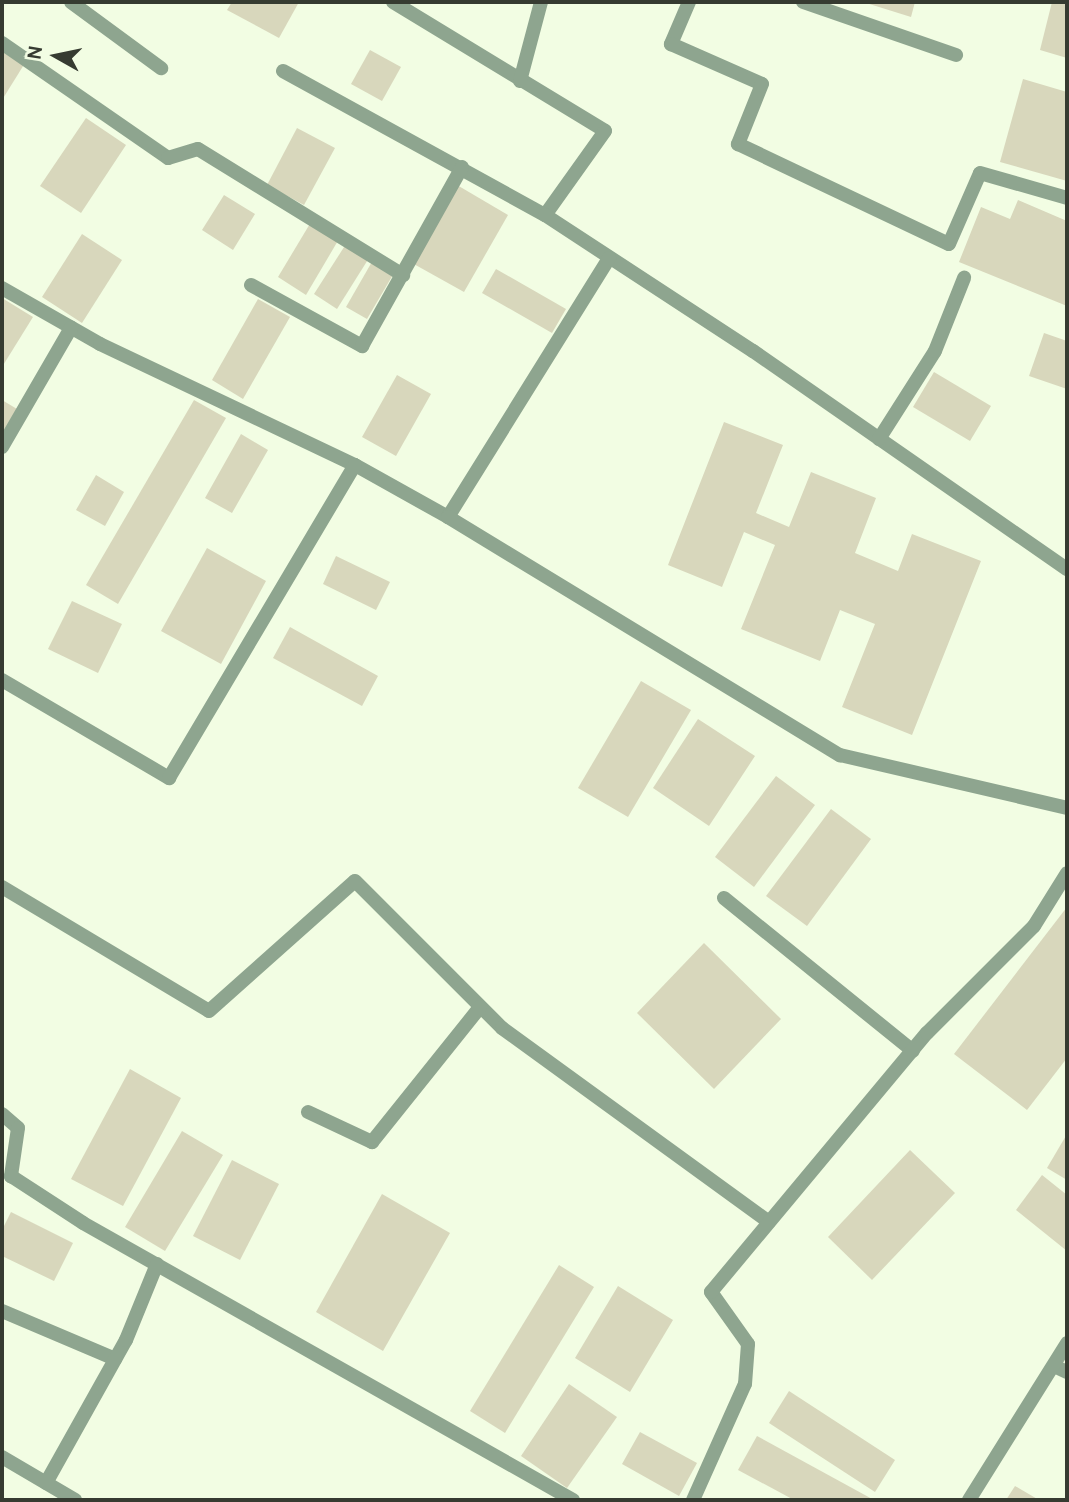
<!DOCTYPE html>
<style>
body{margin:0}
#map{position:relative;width:1069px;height:1502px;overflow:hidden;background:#f2fde3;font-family:Cabin,sans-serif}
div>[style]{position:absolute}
.building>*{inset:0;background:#d8d7bc}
.lane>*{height:14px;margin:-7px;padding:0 7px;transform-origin:7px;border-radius:7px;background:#8ea58f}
.street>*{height:14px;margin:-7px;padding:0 7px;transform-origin:7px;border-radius:7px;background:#8ea58f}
span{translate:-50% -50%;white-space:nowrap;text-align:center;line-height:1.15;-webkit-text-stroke:6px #f2fde3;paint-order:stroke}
.frame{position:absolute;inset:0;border:4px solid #363b31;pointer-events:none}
.north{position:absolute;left:21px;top:21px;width:70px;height:70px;-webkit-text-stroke:5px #f2fde3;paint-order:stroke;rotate:279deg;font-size:19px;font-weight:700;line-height:28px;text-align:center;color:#363b31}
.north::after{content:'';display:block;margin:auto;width:24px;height:32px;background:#363b31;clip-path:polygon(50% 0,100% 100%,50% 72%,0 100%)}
</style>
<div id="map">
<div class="building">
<div style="clip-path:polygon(232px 2px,299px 2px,279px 38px,227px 10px)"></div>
<div style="clip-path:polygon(863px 2px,915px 2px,911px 17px)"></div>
<div style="clip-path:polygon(1052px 2px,1067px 2px,1067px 58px,1040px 50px)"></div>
<div style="clip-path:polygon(2px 48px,25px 63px,2px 100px)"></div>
<div style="clip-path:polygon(370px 50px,401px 67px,382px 101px,351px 84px)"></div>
<div style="clip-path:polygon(1023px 79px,1067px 92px,1067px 181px,1000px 162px)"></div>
<div style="clip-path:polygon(86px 118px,126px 145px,81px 213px,40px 186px)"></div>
<div style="clip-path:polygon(297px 128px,335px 148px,304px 205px,267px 185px)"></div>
<div style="clip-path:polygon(457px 185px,508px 215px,464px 292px,412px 263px)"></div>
<div style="clip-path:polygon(224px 195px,255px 214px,233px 250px,202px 230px)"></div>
<div style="clip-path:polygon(1018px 200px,1067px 221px,1067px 306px,959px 262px,981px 207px,1010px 219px)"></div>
<div style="clip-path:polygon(311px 222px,339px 239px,306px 295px,278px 277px)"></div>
<div style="clip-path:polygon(82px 234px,122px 260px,82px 323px,42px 297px)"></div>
<div style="clip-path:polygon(346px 244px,369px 258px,337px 309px,314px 294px)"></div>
<div style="clip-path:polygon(373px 260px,394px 273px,367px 319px,346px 307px)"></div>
<div style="clip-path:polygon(496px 269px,566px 309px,552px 333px,482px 293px)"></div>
<div style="clip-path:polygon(2px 298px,33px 317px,2px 367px)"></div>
<div style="clip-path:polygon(258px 299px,290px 317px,243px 399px,212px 380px)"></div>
<div style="clip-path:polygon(1044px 333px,1067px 341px,1067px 389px,1029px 376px)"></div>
<div style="clip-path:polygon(934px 372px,991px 406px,970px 441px,913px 407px)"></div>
<div style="clip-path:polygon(397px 375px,431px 394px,396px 456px,362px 437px)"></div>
<div style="clip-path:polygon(2px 400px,17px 409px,2px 435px)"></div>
<div style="clip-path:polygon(194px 400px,226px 418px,118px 604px,86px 585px)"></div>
<div style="clip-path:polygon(724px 422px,783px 445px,756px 513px,789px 527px,811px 472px,876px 498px,855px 553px,898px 571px,912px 534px,981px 561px,912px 735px,842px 707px,875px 624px,840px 610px,820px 661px,741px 629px,775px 545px,744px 532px,722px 587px,668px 565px)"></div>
<div style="clip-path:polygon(241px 434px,268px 450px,232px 513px,205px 498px)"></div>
<div style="clip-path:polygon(96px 475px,124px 492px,105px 526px,76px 510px)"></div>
<div style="clip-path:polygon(207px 548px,266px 581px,221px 664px,161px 631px)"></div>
<div style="clip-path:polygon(336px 556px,390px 582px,376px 610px,323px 584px)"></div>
<div style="clip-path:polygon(72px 601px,122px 624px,98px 673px,48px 649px)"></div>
<div style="clip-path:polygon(290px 627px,378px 676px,362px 706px,273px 658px)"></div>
<div style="clip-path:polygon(641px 681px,691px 710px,628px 817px,578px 788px)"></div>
<div style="clip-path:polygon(698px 719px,755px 756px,709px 826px,653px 788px)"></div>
<div style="clip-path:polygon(776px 776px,815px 805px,754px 887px,715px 857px)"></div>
<div style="clip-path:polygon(831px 809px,871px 839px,807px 926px,766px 896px)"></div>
<div style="clip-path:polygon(1067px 907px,1067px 1058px,1027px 1110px,954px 1054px)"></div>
<div style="clip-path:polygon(704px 943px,781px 1019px,714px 1089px,637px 1013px)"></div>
<div style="clip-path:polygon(130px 1069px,181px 1098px,123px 1206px,71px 1179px)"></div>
<div style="clip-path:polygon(182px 1131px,223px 1155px,165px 1251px,125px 1227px)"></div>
<div style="clip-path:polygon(1067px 1134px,1067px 1180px,1047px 1168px)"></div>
<div style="clip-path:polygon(910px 1150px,955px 1193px,872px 1280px,828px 1237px)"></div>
<div style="clip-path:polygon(232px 1160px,279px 1184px,240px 1260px,193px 1236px)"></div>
<div style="clip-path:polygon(1042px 1175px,1067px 1195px,1067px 1251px,1016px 1210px)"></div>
<div style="clip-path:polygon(382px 1194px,450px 1233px,383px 1351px,316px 1312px)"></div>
<div style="clip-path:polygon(11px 1212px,73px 1243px,54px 1281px,2px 1256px,2px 1230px)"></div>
<div style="clip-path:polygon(559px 1265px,594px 1287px,505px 1433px,470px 1411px)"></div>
<div style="clip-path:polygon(618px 1286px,673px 1320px,630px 1392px,575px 1358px)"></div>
<div style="clip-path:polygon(569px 1384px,617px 1417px,567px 1488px,521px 1456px)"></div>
<div style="clip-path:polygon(789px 1391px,895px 1460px,875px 1492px,769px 1423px)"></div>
<div style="clip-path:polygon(640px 1432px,697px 1463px,679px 1496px,622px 1464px)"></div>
<div style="clip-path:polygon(757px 1436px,874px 1500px,794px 1500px,738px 1470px)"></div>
<div style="clip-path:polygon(1015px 1486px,1039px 1500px,1006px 1500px)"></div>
</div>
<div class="lane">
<div style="left:71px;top:2px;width:112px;rotate:36.3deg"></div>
<div style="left:393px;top:2px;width:248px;rotate:31.3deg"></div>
<div style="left:605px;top:131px;width:103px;rotate:125.5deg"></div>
<div style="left:689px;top:2px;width:46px;rotate:113.2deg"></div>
<div style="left:671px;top:44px;width:99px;rotate:23.7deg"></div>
<div style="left:762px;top:84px;width:65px;rotate:111.8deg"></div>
<div style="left:738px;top:144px;width:233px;rotate:25.4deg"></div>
<div style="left:949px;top:244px;width:77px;rotate:-66.4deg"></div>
<div style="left:980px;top:173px;width:91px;rotate:16deg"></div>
<div style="left:803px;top:2px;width:162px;rotate:19.1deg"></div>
<div style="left:2px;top:43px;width:202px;rotate:34.7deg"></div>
<div style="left:168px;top:158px;width:31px;rotate:-17deg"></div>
<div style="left:198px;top:149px;width:241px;rotate:31.6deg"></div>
<div style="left:283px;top:71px;width:299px;rotate:28.8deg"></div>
<div style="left:545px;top:215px;width:249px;rotate:33.2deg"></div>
<div style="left:753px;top:351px;width:382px;rotate:34.8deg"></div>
<div style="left:520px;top:81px;width:82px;rotate:-75.1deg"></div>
<div style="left:251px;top:285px;width:127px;rotate:28.8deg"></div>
<div style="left:362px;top:346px;width:205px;rotate:-60.8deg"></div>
<div style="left:2px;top:288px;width:113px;rotate:29.7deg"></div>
<div style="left:100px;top:344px;width:282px;rotate:25.4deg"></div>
<div style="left:355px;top:465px;width:107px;rotate:29.2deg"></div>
<div style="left:448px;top:517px;width:305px;rotate:-58.1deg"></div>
<div style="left:879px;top:439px;width:104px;rotate:-57.5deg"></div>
<div style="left:935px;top:351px;width:79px;rotate:-68.3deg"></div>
<div style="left:448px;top:517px;width:459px;rotate:31.3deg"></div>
<div style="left:840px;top:755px;width:233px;rotate:13.1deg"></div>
<div style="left:2px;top:680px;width:194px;rotate:30.4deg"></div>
<div style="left:169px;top:778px;width:364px;rotate:-59.3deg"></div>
<div style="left:2px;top:887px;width:241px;rotate:30.9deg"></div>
<div style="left:209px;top:1011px;width:195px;rotate:-41.7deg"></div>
<div style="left:355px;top:881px;width:208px;rotate:45deg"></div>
<div style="left:502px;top:1028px;width:330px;rotate:36deg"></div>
<div style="left:724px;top:898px;width:243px;rotate:39deg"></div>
<div style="left:308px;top:1112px;width:71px;rotate:25.1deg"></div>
<div style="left:372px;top:1142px;width:173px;rotate:-51.3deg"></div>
<div style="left:2px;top:1114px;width:21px;rotate:41deg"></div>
<div style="left:18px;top:1128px;width:49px;rotate:98.3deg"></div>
<div style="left:11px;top:1176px;width:86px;rotate:33.1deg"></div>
<div style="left:83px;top:1223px;width:563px;rotate:29.48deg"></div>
<div style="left:2px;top:1311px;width:123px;rotate:23deg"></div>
<div style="left:1054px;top:1366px;width:14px;rotate:25deg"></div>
<div style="left:2px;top:1457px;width:85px;rotate:30.5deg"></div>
<div style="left:46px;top:1483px;width:164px;rotate:-60.8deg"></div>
<div style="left:126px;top:1340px;width:82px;rotate:-67.8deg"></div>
<div style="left:693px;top:1500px;width:127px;rotate:-65.9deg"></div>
<div style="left:745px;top:1384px;width:40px;rotate:-85.7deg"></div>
<div style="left:748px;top:1344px;width:64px;rotate:-125.4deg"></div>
<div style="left:711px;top:1292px;width:337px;rotate:-50.2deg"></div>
<div style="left:927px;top:1033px;width:151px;rotate:-45deg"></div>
<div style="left:1034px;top:926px;width:62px;rotate:-58.1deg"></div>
<div style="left:969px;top:1500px;width:185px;rotate:-58deg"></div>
</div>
<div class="street">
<div style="left:2px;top:447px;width:138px;rotate:-59.9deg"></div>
</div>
<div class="frame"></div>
<div class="north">N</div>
</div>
